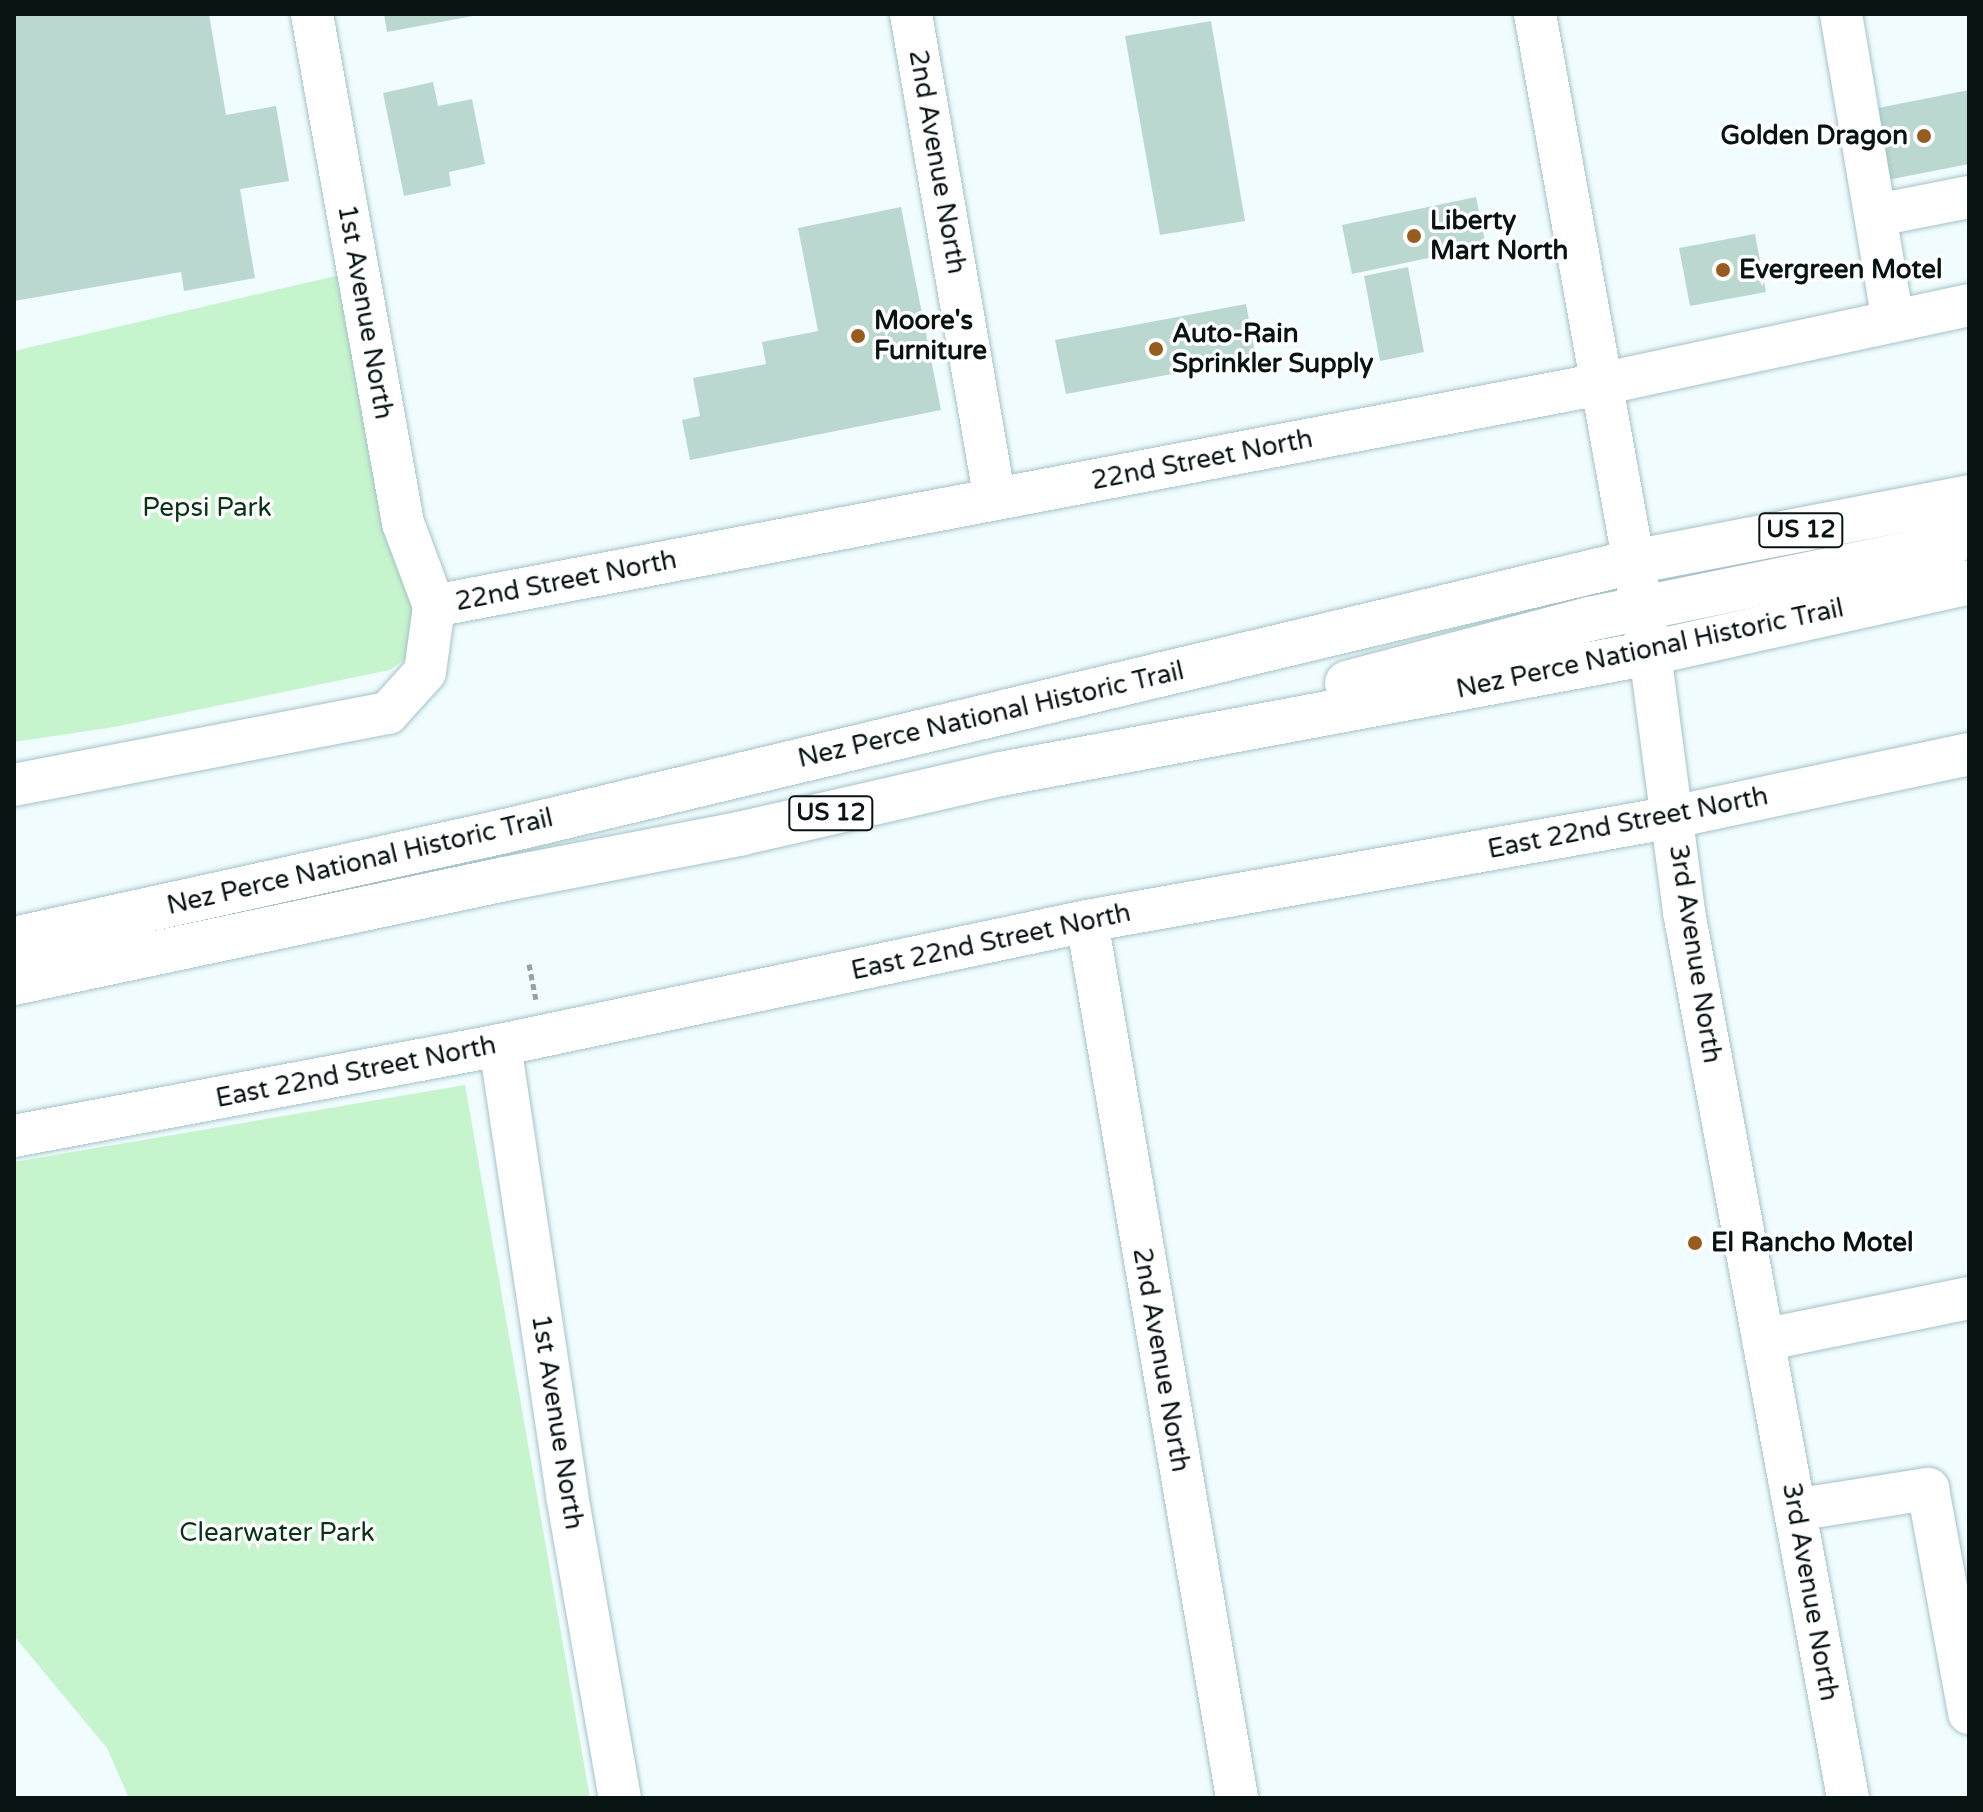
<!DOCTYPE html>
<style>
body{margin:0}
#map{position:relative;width:1983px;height:1812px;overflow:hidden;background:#f0fcfe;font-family:"Varela Round",sans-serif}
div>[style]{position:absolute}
.green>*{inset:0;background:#c6f4cc}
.building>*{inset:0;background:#bad8d0}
.path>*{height:5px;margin-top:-2.5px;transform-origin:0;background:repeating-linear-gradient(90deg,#96a1a3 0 6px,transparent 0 10px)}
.roads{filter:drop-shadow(0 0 2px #a4c2c7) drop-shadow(0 0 2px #a4c2c7)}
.minor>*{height:42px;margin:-21px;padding:0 21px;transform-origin:21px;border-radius:21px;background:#fff}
.highway>*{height:44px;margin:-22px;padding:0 22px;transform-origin:22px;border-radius:22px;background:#fff}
.dots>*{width:22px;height:22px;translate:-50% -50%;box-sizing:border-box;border:4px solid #fff;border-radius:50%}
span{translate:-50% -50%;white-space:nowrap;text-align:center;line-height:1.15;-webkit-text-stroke:7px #fff;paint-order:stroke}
.shield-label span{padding:2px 6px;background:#fff;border:2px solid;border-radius:6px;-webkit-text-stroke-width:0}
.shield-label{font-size:24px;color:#081314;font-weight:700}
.poi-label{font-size:26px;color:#081314;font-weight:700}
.right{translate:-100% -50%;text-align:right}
.left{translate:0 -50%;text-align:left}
.street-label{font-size:26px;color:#081314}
.park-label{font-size:26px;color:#083315}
.frame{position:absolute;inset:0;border:16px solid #081314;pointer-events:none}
</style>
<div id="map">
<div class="green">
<div style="clip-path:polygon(357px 271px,411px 545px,417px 650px,390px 670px,114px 727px,14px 742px,14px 351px)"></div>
<div style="clip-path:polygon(465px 1085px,590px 1798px,129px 1798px,107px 1748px,14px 1636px,14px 1162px)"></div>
</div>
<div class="building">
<div style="clip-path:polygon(14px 14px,209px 14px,226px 115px,276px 106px,289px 181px,240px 189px,255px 278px,184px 291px,181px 272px,14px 301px)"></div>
<div style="clip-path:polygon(384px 14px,473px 14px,473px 16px,387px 32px)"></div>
<div style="clip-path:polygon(1211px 21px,1245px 221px,1160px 235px,1125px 36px)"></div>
<div style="clip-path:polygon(433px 82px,438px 106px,472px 99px,485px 164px,449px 172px,451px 186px,404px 196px,383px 93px)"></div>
<div style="clip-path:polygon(1969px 90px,1969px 164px,1887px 180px,1873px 109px)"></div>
<div style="clip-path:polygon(1476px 197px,1486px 246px,1352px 274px,1342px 225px)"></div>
<div style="clip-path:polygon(901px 207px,941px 410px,690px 460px,682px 420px,700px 416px,693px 378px,766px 364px,762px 342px,818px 331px,798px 228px)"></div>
<div style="clip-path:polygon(1755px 234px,1766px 292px,1690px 306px,1679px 248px)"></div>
<div style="clip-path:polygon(1408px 267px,1424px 352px,1380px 361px,1364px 276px)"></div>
<div style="clip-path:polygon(1246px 304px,1256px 358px,1066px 394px,1055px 340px)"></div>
</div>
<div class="path">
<div style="left:529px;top:964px;width:36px;rotate:79deg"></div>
</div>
<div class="roads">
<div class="minor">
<div style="left:911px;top:14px;width:492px;rotate:80.2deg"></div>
<div style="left:1535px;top:14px;width:649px;rotate:79.8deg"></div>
<div style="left:1650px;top:653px;width:261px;rotate:82.5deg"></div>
<div style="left:1684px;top:912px;width:901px;rotate:79.51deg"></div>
<div style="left:1841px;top:14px;width:311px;rotate:80.4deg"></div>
<div style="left:1877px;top:215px;width:94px;rotate:-11.1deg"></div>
<div style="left:434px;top:606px;width:1188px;rotate:-10.77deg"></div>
<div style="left:1601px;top:384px;width:376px;rotate:-12.1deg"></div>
<div style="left:14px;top:785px;width:381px;rotate:-10.9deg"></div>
<div style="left:388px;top:713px;width:55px;rotate:-47.9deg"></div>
<div style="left:425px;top:672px;width:67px;rotate:-82.2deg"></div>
<div style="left:434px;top:606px;width:89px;rotate:-110.5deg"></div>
<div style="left:403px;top:523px;width:517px;rotate:-100.14deg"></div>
<div style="left:1087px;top:921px;width:890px;rotate:80.29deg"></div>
<div style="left:500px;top:1045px;width:455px;rotate:81.5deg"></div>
<div style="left:567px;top:1495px;width:308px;rotate:80.1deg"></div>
<div style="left:14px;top:1136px;width:494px;rotate:-10.6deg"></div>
<div style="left:500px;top:1045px;width:600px;rotate:-11.93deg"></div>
<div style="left:1087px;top:921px;width:595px;rotate:-10.06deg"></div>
<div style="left:1673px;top:817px;width:303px;rotate:-12deg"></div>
<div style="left:1763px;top:1340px;width:210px;rotate:-11.5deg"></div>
<div style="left:1795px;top:1510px;width:135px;rotate:-9deg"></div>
<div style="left:1928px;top:1489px;width:228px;rotate:79.6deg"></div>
</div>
<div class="highway">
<div style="left:1347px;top:683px;width:250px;rotate:-14.8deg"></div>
<div style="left:1589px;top:619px;width:362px;rotate:-11.6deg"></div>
<div style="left:1944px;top:546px;width:28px;rotate:-26deg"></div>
<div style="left:14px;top:939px;width:499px;rotate:-12.4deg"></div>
<div style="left:501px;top:832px;width:1164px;rotate:-13.42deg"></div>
<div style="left:1633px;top:562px;width:342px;rotate:-10.9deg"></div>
<div style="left:14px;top:983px;width:502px;rotate:-11.96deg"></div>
<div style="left:505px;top:879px;width:242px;rotate:-10.9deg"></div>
<div style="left:743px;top:833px;width:265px;rotate:-12.9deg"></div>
<div style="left:1001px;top:774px;width:660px;rotate:-10.56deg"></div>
<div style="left:1650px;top:653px;width:327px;rotate:-12.5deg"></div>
</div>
</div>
<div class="dots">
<div style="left:1924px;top:136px;background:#995c20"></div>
<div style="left:1414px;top:236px;background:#995c20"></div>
<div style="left:1723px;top:270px;background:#995c20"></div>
<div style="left:858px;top:336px;background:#995c20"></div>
<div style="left:1156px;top:349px;background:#995c20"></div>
<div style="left:1695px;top:1243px;background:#995c20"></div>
</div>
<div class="shield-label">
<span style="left:1801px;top:530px">US 12</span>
<span style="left:831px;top:813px">US 12</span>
</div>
<div class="poi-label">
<span class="right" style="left:1908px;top:136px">Golden Dragon</span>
<span class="left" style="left:1430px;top:236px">Liberty<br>Mart North</span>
<span class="left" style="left:1739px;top:270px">Evergreen Motel</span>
<span class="left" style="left:874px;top:336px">Moore's<br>Furniture</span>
<span class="left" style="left:1172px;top:349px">Auto-Rain<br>Sprinkler Supply</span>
<span class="left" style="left:1711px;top:1243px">El Rancho Motel</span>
</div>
<div class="street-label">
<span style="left:937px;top:162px;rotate:80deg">2nd Avenue North</span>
<span style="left:365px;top:312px;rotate:80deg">1st Avenue North</span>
<span style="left:1202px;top:460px;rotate:-11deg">22nd Street North</span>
<span style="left:566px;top:581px;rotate:-11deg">22nd Street North</span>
<span style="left:1650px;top:649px;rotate:-12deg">Nez Perce National Historic Trail</span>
<span style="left:991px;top:715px;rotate:-13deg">Nez Perce National Historic Trail</span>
<span style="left:1628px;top:823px;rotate:-11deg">East 22nd Street North</span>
<span style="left:360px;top:862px;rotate:-13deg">Nez Perce National Historic Trail</span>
<span style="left:991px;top:942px;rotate:-12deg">East 22nd Street North</span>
<span style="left:1695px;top:954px;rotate:81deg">3rd Avenue North</span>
<span style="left:356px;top:1072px;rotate:-11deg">East 22nd Street North</span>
<span style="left:1161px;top:1360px;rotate:80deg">2nd Avenue North</span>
<span style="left:557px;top:1422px;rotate:81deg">1st Avenue North</span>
<span style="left:1810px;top:1592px;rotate:80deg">3rd Avenue North</span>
</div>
<div class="park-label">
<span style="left:207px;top:508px">Pepsi Park</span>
<span style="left:277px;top:1533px">Clearwater Park</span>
</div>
<div class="frame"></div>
</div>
